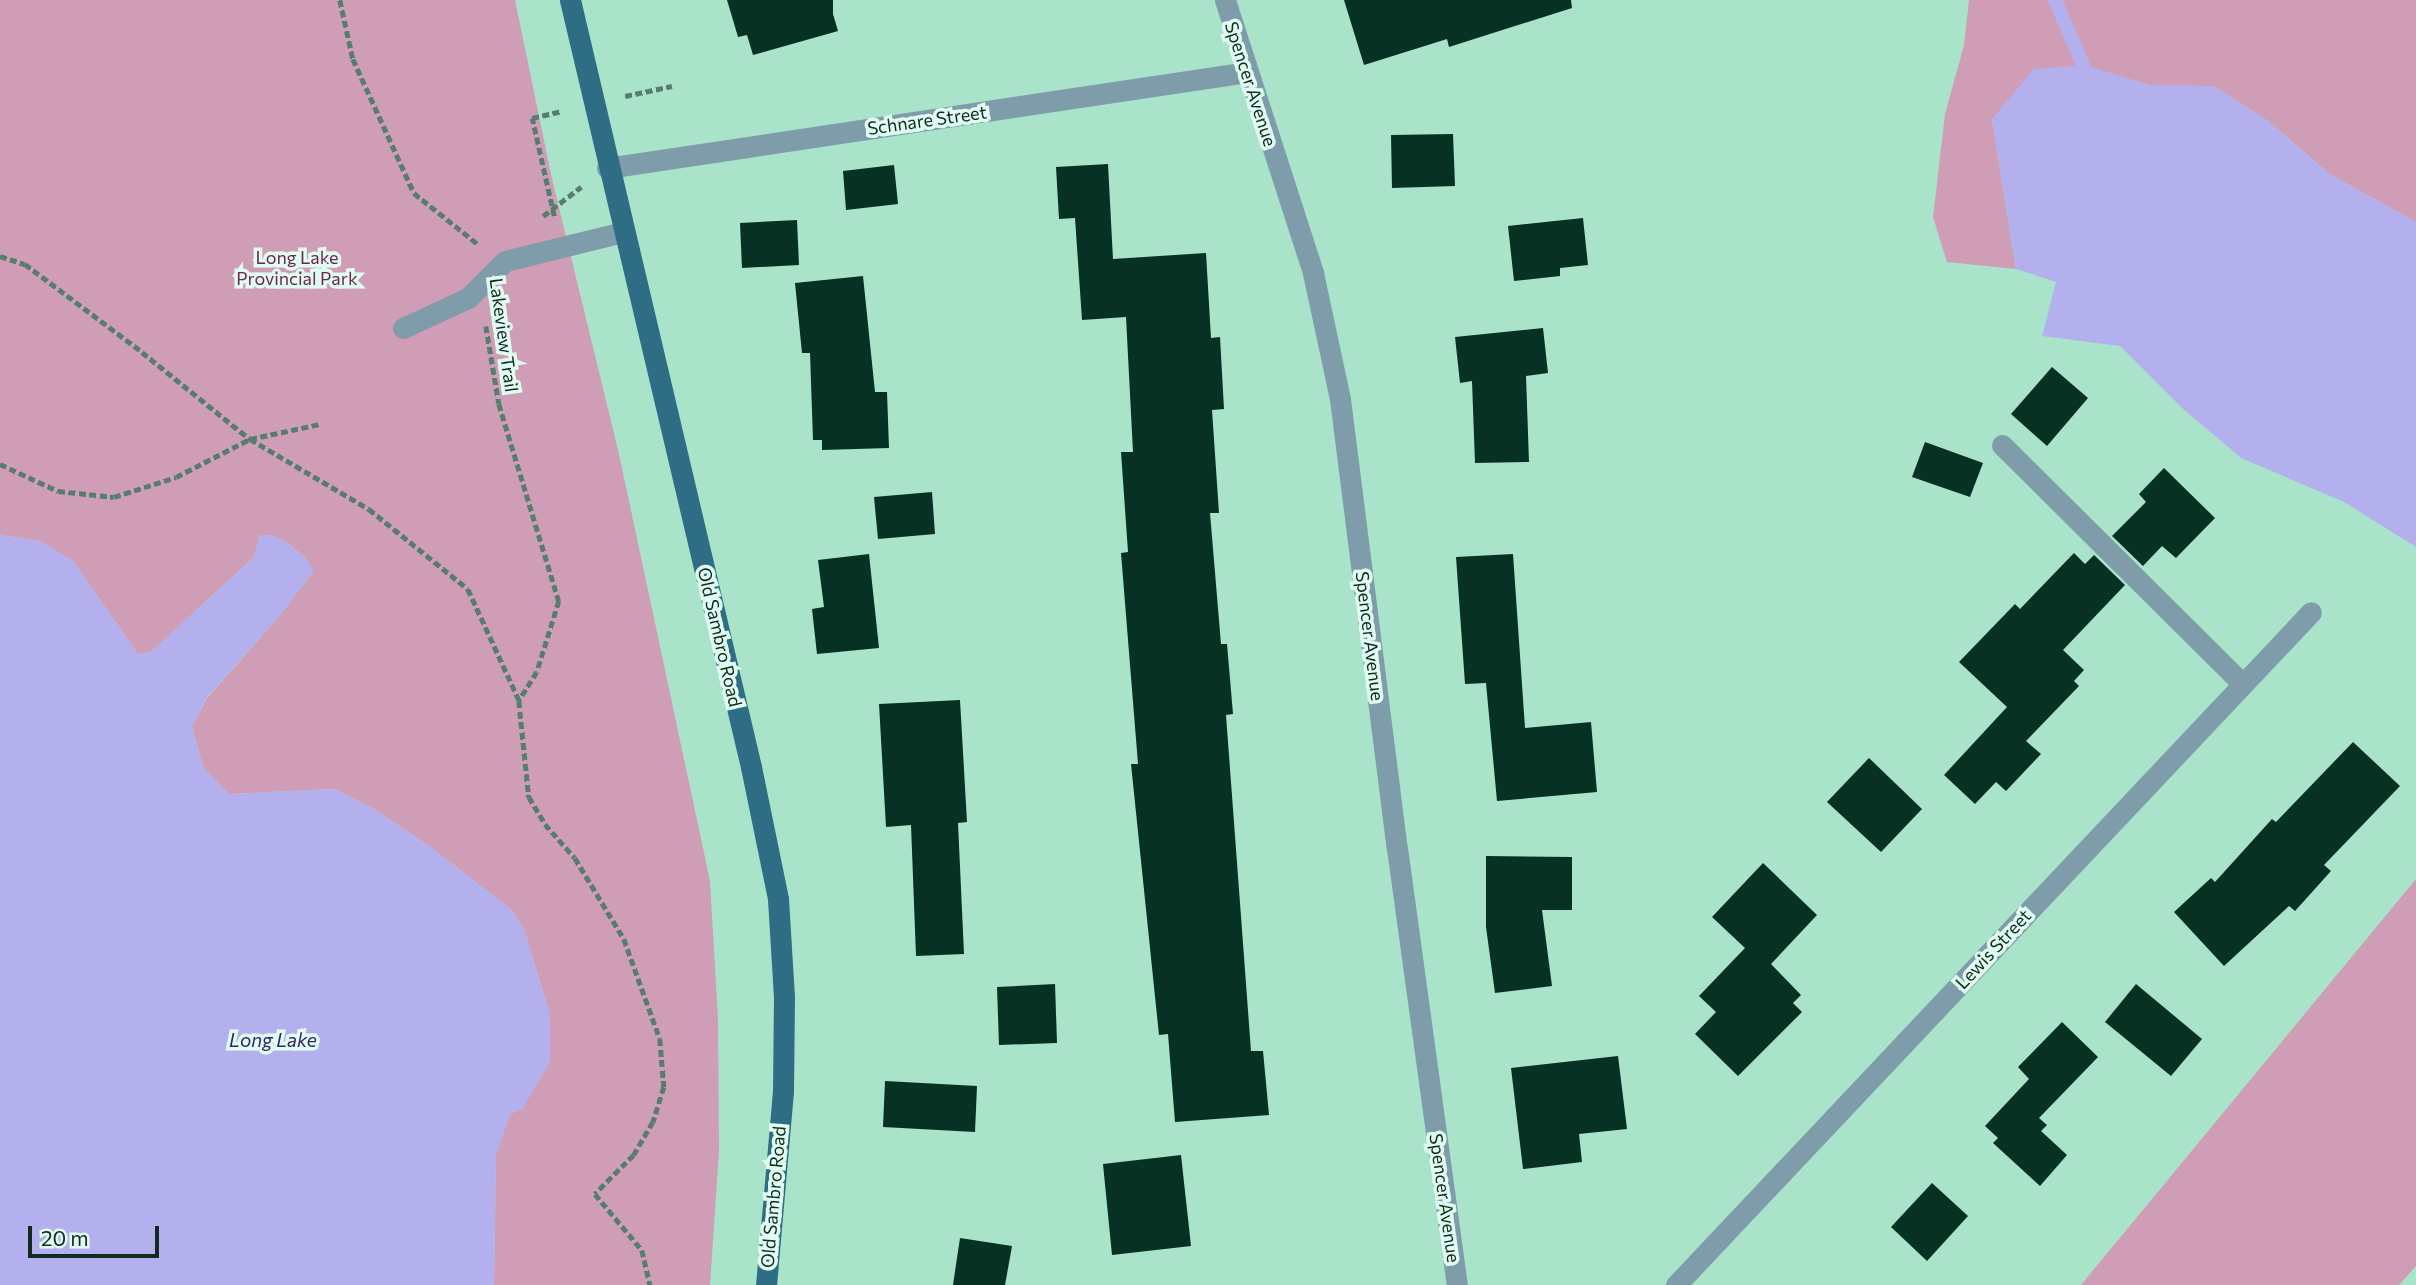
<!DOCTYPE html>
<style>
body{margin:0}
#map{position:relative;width:2416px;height:1285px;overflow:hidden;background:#a8e3ca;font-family:Commissioner,sans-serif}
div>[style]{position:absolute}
.green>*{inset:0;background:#cf9db6}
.water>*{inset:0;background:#b4b0ee}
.stream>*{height:14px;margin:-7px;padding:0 7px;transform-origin:7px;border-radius:7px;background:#b4b0ee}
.building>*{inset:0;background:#063123}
.path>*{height:4.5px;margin-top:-2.25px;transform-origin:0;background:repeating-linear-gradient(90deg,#567d6d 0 7px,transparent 0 10.5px)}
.minor>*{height:21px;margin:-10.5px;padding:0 10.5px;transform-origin:10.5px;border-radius:10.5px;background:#7e9caa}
.major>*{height:21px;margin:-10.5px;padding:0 10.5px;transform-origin:10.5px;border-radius:10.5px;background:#2f6d85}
span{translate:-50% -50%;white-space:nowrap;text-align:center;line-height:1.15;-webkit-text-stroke:7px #e0fcf0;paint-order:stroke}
.street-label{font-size:18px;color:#122920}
.park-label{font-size:18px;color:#702551}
.water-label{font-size:19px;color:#32236a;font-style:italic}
.scale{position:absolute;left:28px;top:1226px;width:131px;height:32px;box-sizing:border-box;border:4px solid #122920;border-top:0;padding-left:9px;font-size:21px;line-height:24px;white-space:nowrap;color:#122920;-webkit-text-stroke:5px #e0fcf0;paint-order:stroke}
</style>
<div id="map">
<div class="green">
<div style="clip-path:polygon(0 0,515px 0,552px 179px,619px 454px,710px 881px,718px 1019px,719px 1151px,710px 1285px,494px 1285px,496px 1154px,510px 1114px,523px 1108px,550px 1015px,524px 929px,512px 910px,433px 849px,374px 809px,335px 789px,229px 794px,203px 767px,192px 726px,207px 698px,276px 620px,313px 572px,305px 557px,288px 543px,271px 535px,260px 535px,254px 557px,151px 652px,138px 654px,73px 561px,40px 541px,0 535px)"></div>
<div style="clip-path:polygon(1969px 0,2416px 0,2416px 222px,2331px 175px,2268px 121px,2214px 86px,2151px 86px,2083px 65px,1992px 119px,2016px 269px,1947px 262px,1933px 217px,1945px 114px,1964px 45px)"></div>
<div style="clip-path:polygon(2416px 879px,2416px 1266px,2399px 1285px,2081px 1285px)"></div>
</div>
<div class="water">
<div style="clip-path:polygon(2083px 65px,2151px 85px,2214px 86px,2268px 121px,2331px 175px,2416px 222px,2416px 547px,2344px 502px,2241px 458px,2182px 408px,2120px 346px,2042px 336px,2056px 282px,2016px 269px,1992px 119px,2034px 69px)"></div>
<div style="clip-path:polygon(0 535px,40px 541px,73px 561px,138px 654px,151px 652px,254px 557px,260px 535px,271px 535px,288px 543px,305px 557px,314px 571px,276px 620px,207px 697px,192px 726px,203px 767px,229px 794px,335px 789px,374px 809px,433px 849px,512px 910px,524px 929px,550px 1015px,550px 1062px,523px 1108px,510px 1115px,496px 1154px,494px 1285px,0 1285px)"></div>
</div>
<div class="stream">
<div style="left:2055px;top:0;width:71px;rotate:66.7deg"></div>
</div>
<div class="building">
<div style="clip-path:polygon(727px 0,833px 0,833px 14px,838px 31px,753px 55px,747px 35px,738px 37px)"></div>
<div style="clip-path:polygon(1344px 0,1571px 0,1572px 8px,1449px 47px,1447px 39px,1364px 65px)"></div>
<div style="clip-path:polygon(1453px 134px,1455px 186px,1392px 188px,1391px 135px)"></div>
<div style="clip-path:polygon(1108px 164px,1113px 259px,1206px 253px,1211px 338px,1220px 337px,1224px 409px,1212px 410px,1219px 513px,1210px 513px,1221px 644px,1227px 644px,1233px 714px,1226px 715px,1251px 1051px,1263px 1051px,1269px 1115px,1175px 1122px,1168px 1034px,1159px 1035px,1131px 764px,1138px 764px,1121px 553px,1128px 552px,1121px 452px,1133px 452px,1126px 317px,1082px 320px,1075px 218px,1059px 219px,1056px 167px)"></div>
<div style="clip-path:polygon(894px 165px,898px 204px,846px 210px,843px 171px)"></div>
<div style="clip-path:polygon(1583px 218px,1588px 265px,1560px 268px,1560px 276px,1514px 281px,1508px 226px)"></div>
<div style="clip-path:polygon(797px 220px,799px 265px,742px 268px,740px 223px)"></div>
<div style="clip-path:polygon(863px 276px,875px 392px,887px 392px,889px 448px,822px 450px,822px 440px,813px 440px,810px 353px,802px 353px,795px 283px)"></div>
<div style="clip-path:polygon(1543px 328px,1548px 373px,1526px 376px,1529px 462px,1475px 463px,1472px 381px,1460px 383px,1455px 337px)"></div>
<div style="clip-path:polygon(2052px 367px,2088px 398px,2047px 446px,2011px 414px)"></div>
<div style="clip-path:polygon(1925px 442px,1983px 463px,1970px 497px,1912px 477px)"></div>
<div style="clip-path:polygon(2164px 468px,2215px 518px,2176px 558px,2162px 546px,2143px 566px,2112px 536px,2146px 502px,2139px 494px)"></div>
<div style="clip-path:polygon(932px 492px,935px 534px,878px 539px,874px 497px)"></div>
<div style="clip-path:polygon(2074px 553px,2085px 564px,2094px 555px,2125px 585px,2063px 650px,2084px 670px,2074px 681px,2079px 686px,2026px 741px,2041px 754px,2006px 791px,1996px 782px,1975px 804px,1944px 775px,2007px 707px,1959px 662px,2015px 604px,2020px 609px)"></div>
<div style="clip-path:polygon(869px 554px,879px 648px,817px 654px,812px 609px,824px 607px,818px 560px)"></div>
<div style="clip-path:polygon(1513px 554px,1525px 728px,1591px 722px,1597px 792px,1497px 801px,1486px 683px,1465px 684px,1456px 557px)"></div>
<div style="clip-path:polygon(960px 700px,967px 822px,958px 823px,964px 954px,916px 956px,911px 825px,886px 827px,879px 704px)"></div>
<div style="clip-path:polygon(2353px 742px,2400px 786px,2324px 865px,2331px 871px,2295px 911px,2289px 906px,2224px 966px,2174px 912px,2211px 878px,2215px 882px,2272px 819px,2276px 822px)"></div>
<div style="clip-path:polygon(1869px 758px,1922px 809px,1881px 852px,1827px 802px)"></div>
<div style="clip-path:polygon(1486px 856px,1572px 857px,1572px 910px,1542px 910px,1552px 986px,1495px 993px,1486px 927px)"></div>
<div style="clip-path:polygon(1763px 863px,1817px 915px,1771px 964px,1801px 995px,1793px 1003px,1802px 1012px,1738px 1076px,1695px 1034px,1716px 1012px,1699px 996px,1745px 948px,1712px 917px)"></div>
<div style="clip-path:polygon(1055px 984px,1057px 1043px,999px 1045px,997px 987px)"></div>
<div style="clip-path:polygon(2136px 984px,2202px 1039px,2171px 1076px,2105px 1022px)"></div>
<div style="clip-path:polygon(2062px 1022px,2098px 1057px,2039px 1118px,2047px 1125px,2041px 1131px,2067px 1155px,2040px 1186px,1993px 1143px,1998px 1138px,1985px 1126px,2029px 1079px,2018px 1067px)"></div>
<div style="clip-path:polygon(1618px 1056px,1627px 1129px,1579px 1134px,1582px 1162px,1523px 1169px,1511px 1068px)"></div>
<div style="clip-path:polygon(885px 1081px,977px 1086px,975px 1132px,883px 1127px)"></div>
<div style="clip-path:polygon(1181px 1155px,1191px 1246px,1112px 1255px,1103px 1164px)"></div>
<div style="clip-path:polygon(1932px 1183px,1968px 1216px,1927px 1261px,1891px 1227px)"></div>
<div style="clip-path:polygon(960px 1238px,1012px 1246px,1005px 1285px,953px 1285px)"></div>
</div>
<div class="path">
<div style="left:340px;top:0;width:60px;rotate:77.6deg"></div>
<div style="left:353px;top:59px;width:147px;rotate:65.5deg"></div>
<div style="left:414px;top:193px;width:82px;rotate:38.6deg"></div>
<div style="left:625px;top:96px;width:48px;rotate:-12deg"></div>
<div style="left:543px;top:216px;width:48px;rotate:-37.3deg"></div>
<div style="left:554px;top:216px;width:100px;rotate:-102.7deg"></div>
<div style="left:532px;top:118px;width:31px;rotate:-13deg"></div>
<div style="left:0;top:256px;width:26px;rotate:18deg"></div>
<div style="left:25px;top:264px;width:146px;rotate:36.9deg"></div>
<div style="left:142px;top:352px;width:139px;rotate:38.9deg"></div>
<div style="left:250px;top:439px;width:138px;rotate:30.5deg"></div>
<div style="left:369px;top:509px;width:127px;rotate:38.9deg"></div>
<div style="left:468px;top:589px;width:122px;rotate:65.3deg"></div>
<div style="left:486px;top:326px;width:79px;rotate:80.5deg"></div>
<div style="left:499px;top:404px;width:206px;rotate:73.1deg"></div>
<div style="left:559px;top:601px;width:74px;rotate:107.2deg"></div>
<div style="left:537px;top:672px;width:34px;rotate:122deg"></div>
<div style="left:519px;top:701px;width:97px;rotate:84.1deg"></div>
<div style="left:529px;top:797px;width:31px;rotate:59deg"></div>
<div style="left:545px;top:824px;width:45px;rotate:48.6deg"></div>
<div style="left:575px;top:858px;width:95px;rotate:58.8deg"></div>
<div style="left:624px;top:939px;width:106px;rotate:70.2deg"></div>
<div style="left:660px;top:1039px;width:48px;rotate:85.2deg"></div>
<div style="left:664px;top:1087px;width:37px;rotate:107deg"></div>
<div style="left:653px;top:1122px;width:38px;rotate:120deg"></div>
<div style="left:634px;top:1155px;width:55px;rotate:135deg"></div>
<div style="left:595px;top:1194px;width:73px;rotate:50deg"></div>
<div style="left:642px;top:1250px;width:36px;rotate:77deg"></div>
<div style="left:0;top:464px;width:64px;rotate:25deg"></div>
<div style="left:58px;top:491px;width:56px;rotate:6.1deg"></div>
<div style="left:114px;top:497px;width:65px;rotate:-17.9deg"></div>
<div style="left:176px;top:477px;width:83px;rotate:-27.2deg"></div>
<div style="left:250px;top:439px;width:72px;rotate:-12.1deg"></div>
</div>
<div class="minor">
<div style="left:1225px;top:0;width:287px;rotate:72.1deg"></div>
<div style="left:1313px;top:273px;width:129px;rotate:77.9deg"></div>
<div style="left:1340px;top:399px;width:453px;rotate:82.8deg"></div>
<div style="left:1397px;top:848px;width:441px;rotate:82.2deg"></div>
<div style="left:607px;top:168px;width:647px;rotate:-8.53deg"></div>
<div style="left:403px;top:328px;width:72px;rotate:-24.8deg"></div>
<div style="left:468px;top:298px;width:52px;rotate:-45deg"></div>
<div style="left:505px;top:261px;width:122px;rotate:-13.8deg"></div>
<div style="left:2002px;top:445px;width:339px;rotate:44.8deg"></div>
<div style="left:1676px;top:1285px;width:925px;rotate:-46.66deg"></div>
</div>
<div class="major">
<div style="left:570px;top:0;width:788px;rotate:76.72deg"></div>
<div style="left:751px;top:767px;width:135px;rotate:78.4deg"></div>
<div style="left:778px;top:899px;width:97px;rotate:86.5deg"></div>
<div style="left:784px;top:996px;width:95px;rotate:90.6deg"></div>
<div style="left:783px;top:1091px;width:195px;rotate:95deg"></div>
</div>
<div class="street-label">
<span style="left:1251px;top:84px;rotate:72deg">Spencer Avenue</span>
<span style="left:927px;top:120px;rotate:-8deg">Schnare Street</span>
<span style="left:504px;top:335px;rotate:82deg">Lakeview Trail</span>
<span style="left:1370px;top:636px;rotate:83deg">Spencer Avenue</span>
<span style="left:720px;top:637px;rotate:77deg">Old Sambro Road</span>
<span style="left:1993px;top:949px;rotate:-47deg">Lewis Street</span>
<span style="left:773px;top:1197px;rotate:-85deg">Old Sambro Road</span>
<span style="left:1445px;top:1198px;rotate:82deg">Spencer Avenue</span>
</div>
<div class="park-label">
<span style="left:297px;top:268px">Long Lake<br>Provincial Park</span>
</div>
<div class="water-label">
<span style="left:273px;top:1040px">Long Lake</span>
</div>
<div class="scale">20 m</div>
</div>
